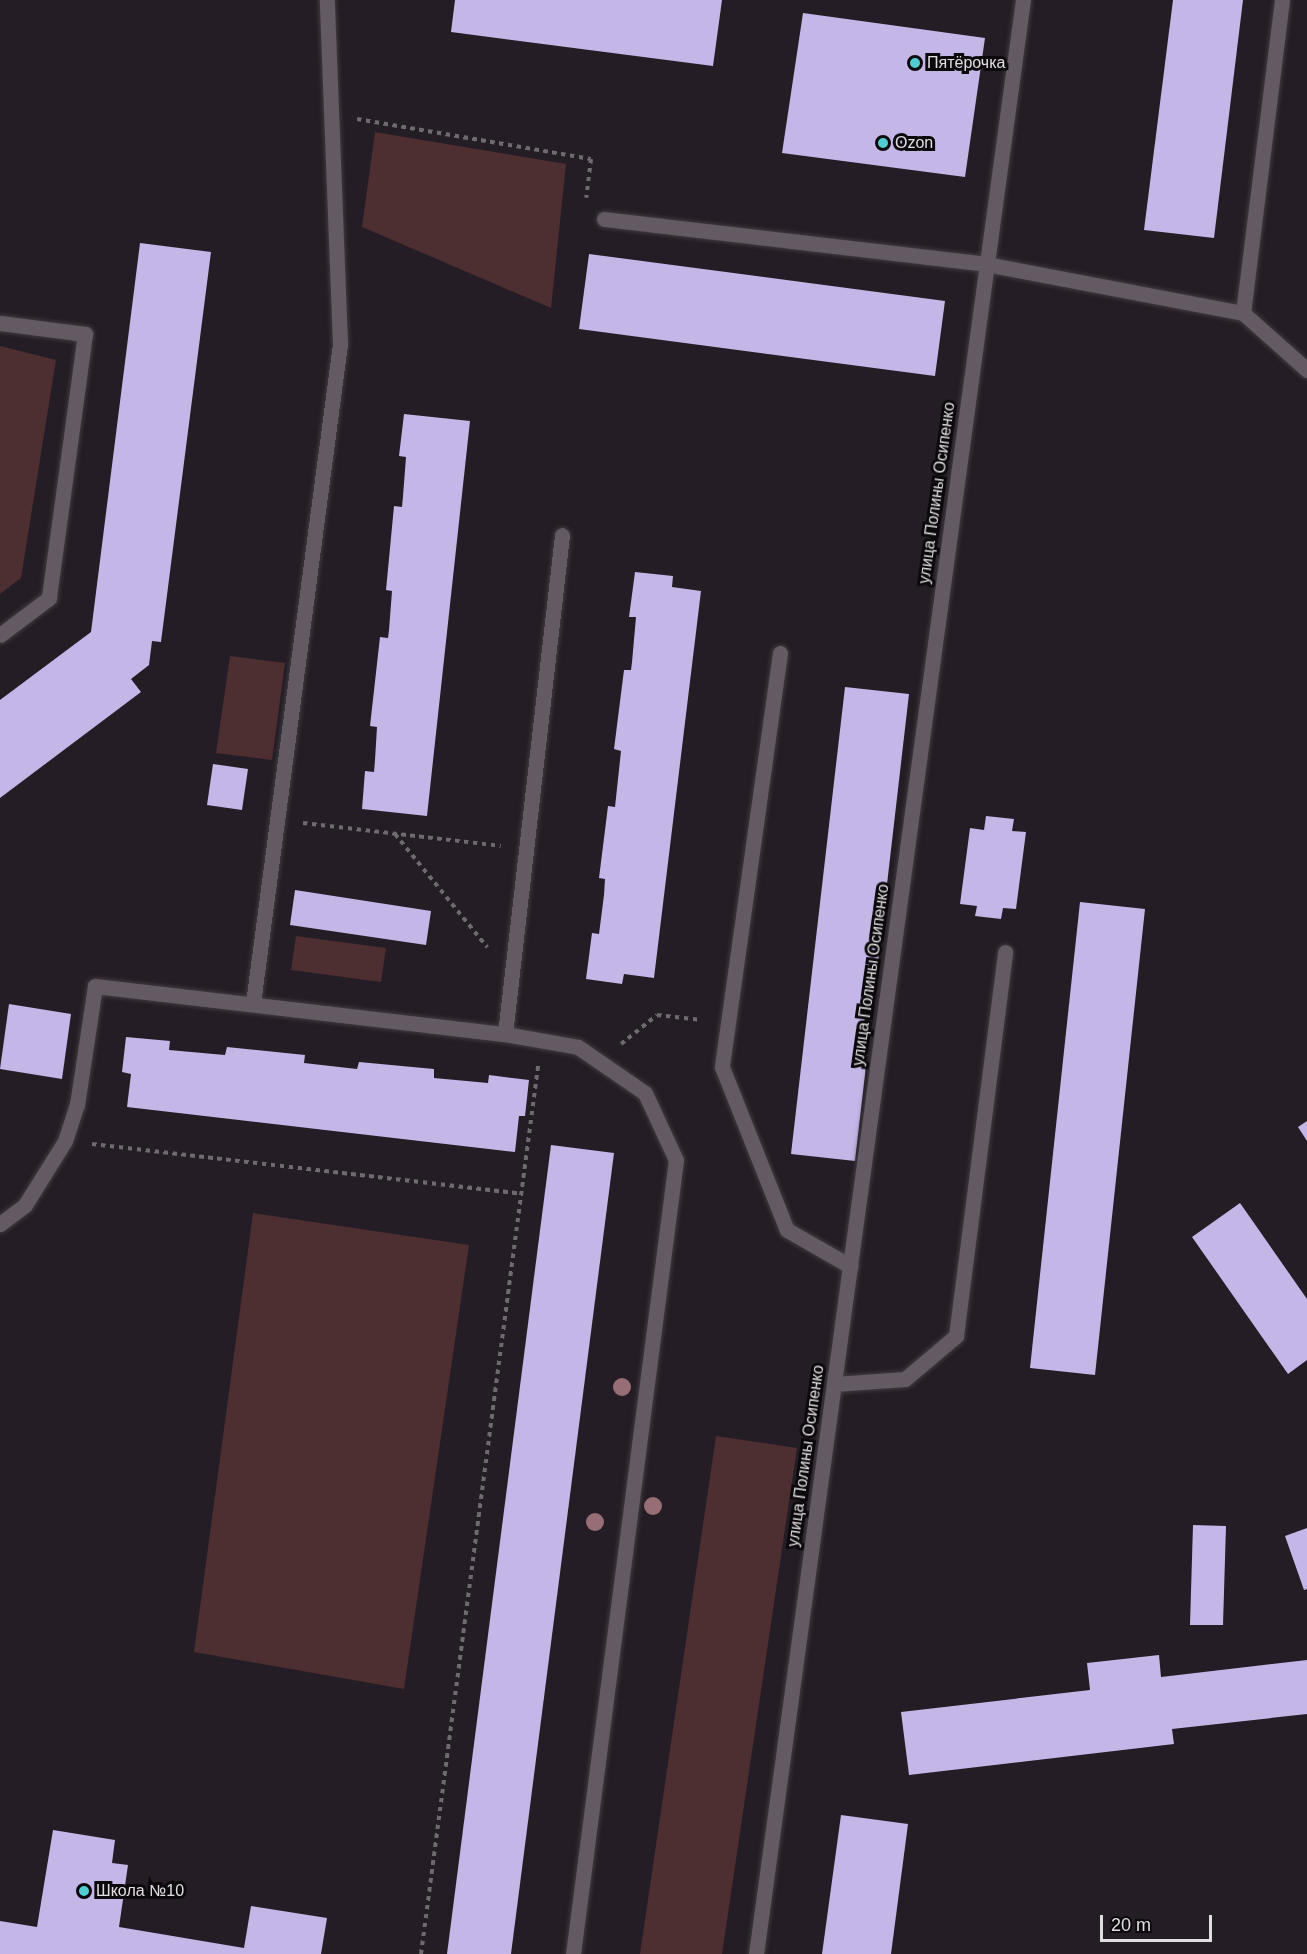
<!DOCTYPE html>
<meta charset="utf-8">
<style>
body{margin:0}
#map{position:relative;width:1307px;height:1954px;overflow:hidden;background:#241d25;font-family:Helvetica,sans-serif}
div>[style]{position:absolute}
.green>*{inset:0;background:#4d2e31}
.building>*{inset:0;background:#c4b6e7}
.path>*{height:4px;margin-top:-2px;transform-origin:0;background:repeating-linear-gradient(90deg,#6f6970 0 4.5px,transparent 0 9px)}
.roads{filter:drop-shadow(0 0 2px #413a41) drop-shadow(0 0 2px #413a41)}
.lane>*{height:15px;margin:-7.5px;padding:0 7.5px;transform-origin:7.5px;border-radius:7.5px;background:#635a64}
.street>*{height:15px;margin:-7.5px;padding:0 7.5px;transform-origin:7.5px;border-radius:7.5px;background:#635a64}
.trees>*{width:18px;height:18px;margin:-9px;border-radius:50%;background:#976e75}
.dots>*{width:16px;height:16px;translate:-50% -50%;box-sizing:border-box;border:3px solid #0c090c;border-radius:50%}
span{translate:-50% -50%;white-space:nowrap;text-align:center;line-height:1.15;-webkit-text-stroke:6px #0c090c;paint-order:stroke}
.poi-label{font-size:16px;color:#e2dde2}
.left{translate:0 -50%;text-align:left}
.street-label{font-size:16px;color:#e2dde2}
.scale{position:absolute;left:1100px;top:1915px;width:112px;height:27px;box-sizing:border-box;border:3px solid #e2dde2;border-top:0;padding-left:8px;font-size:18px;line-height:21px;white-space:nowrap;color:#e2dde2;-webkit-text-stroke:4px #0c090c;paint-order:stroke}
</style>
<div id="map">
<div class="green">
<div style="clip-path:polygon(375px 132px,566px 164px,551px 308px,362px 227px)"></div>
<div style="clip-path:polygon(0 346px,56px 360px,21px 578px,0 594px)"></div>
<div style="clip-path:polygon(230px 656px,285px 663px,272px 760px,216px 753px)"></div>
<div style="clip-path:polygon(296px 936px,386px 948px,381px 982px,291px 970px)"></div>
<div style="clip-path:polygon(253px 1213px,469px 1245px,404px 1689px,194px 1652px)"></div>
<div style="clip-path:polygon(716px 1436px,797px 1448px,722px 1954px,640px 1954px)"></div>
</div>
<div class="building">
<div style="clip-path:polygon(455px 0,722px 0,713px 66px,451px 32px)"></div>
<div style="clip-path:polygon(1173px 0,1243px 0,1214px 238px,1144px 230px)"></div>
<div style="clip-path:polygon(803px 13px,985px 38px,965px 177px,782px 153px)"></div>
<div style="clip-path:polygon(140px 243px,211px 252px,161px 642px,152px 641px,149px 665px,131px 679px,141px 692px,0 798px,0 700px,91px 632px)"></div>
<div style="clip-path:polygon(589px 254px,945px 301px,935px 376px,579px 329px)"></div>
<div style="clip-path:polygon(404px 414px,470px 421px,427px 816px,362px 809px,365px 771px,374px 772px,375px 760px,377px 727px,370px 726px,380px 637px,388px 638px,389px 630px,392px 591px,386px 590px,394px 506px,402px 507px,403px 496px,406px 457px,399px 456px)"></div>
<div style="clip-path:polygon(635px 572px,673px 576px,672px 587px,701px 591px,654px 978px,624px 974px,622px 984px,586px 979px,592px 933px,599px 934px,604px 895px,605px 879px,599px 878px,608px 806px,615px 807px,621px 751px,614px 749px,624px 670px,631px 670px,632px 662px,636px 617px,629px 617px)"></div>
<div style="clip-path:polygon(845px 687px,909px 694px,855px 1161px,791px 1154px)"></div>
<div style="clip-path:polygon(213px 764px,248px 769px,242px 810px,207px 805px)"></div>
<div style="clip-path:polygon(986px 816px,1014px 819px,1012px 831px,1026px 832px,1016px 909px,1003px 908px,1001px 919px,975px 916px,977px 906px,960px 904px,970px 828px,984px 830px)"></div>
<div style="clip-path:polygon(295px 890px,431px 911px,426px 945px,290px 925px)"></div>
<div style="clip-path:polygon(1080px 902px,1145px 909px,1095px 1375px,1030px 1368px)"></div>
<div style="clip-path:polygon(9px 1004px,71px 1014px,62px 1079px,0 1069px)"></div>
<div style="clip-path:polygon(126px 1037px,170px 1041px,169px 1050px,225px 1055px,227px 1047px,305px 1055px,304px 1063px,357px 1069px,359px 1062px,434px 1069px,434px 1078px,488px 1083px,489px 1075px,529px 1080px,525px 1116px,519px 1116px,515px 1152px,127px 1107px,131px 1074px,122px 1072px)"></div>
<div style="clip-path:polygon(1307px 1121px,1307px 1141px,1298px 1127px)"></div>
<div style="clip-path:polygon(551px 1145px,614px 1153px,511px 1954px,447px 1954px)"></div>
<div style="clip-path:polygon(1240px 1203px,1307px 1299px,1307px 1360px,1288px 1374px,1192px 1237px)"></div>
<div style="clip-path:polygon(1193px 1525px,1226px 1526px,1223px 1625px,1190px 1625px)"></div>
<div style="clip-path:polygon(1307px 1528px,1307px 1589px,1304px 1590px,1285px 1536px)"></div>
<div style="clip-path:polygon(1159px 1655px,1161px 1677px,1307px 1660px,1307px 1714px,1172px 1729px,1174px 1744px,909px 1775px,901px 1712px,1090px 1690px,1087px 1663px)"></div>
<div style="clip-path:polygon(841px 1815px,908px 1824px,891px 1954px,822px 1954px)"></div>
<div style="clip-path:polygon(53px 1830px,115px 1840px,112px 1863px,128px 1865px,119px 1927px,244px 1948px,251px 1906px,327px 1918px,321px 1954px,0 1954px,0 1921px,37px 1927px)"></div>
</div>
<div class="path">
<div style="left:357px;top:119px;width:237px;rotate:9.7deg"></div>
<div style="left:591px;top:159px;width:39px;rotate:97deg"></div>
<div style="left:303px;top:823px;width:199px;rotate:6.6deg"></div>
<div style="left:395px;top:834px;width:146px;rotate:50.8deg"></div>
<div style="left:621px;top:1044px;width:46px;rotate:-38.9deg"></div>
<div style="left:657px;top:1015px;width:45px;rotate:6.3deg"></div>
<div style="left:92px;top:1144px;width:432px;rotate:6.6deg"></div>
<div style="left:421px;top:1954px;width:896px;rotate:-82.49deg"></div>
</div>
<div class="roads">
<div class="lane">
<div style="left:604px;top:219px;width:385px;rotate:6.7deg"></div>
<div style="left:986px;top:264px;width:262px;rotate:10.8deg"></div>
<div style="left:1243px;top:313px;width:315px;rotate:-82.9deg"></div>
<div style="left:1243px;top:313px;width:86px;rotate:41.7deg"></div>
<div style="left:0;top:323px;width:86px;rotate:7.4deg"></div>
<div style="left:85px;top:334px;width:266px;rotate:97.8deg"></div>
<div style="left:49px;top:598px;width:61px;rotate:142.9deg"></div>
<div style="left:780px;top:653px;width:418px;rotate:98deg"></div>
<div style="left:722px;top:1067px;width:175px;rotate:68.3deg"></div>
<div style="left:787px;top:1230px;width:73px;rotate:29.7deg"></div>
<div style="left:253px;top:1003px;width:665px;rotate:-82.48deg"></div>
<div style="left:340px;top:344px;width:344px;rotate:-92.2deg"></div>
<div style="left:505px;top:1034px;width:502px;rotate:-83.48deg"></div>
<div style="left:0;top:1224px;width:31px;rotate:-37deg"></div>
<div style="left:25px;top:1205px;width:75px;rotate:-58deg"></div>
<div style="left:65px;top:1141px;width:38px;rotate:-72deg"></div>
<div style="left:77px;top:1105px;width:120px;rotate:-81.4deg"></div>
<div style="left:95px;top:986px;width:413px;rotate:6.7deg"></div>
<div style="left:505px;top:1034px;width:74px;rotate:10.1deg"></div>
<div style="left:578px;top:1047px;width:81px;rotate:34.5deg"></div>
<div style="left:645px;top:1093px;width:74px;rotate:65.2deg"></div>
<div style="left:676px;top:1160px;width:801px;rotate:97.39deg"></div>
<div style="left:834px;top:1384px;width:71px;rotate:-4deg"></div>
<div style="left:905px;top:1379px;width:67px;rotate:-40.1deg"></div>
<div style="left:956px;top:1336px;width:387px;rotate:-82.7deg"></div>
</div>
<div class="street">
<div style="left:756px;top:1954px;width:1972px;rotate:-82.22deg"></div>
</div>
</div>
<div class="trees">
<div style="left:622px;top:1387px"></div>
<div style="left:653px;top:1506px"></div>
<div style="left:595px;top:1522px"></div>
</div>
<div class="dots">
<div style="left:915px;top:63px;background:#51ccd1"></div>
<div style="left:883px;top:143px;background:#51ccd1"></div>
<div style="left:84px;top:1891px;background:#51ccd1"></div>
</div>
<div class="poi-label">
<span class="left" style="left:927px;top:63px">Пятёрочка</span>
<span class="left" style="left:895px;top:143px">Ozon</span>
<span class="left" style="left:96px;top:1891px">Школа №10</span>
</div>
<div class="street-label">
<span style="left:937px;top:493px;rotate:-82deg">улица Полины Осипенко</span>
<span style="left:871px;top:975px;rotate:-82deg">улица Полины Осипенко</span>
<span style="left:806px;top:1456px;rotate:-82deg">улица Полины Осипенко</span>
</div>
<div class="scale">20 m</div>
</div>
